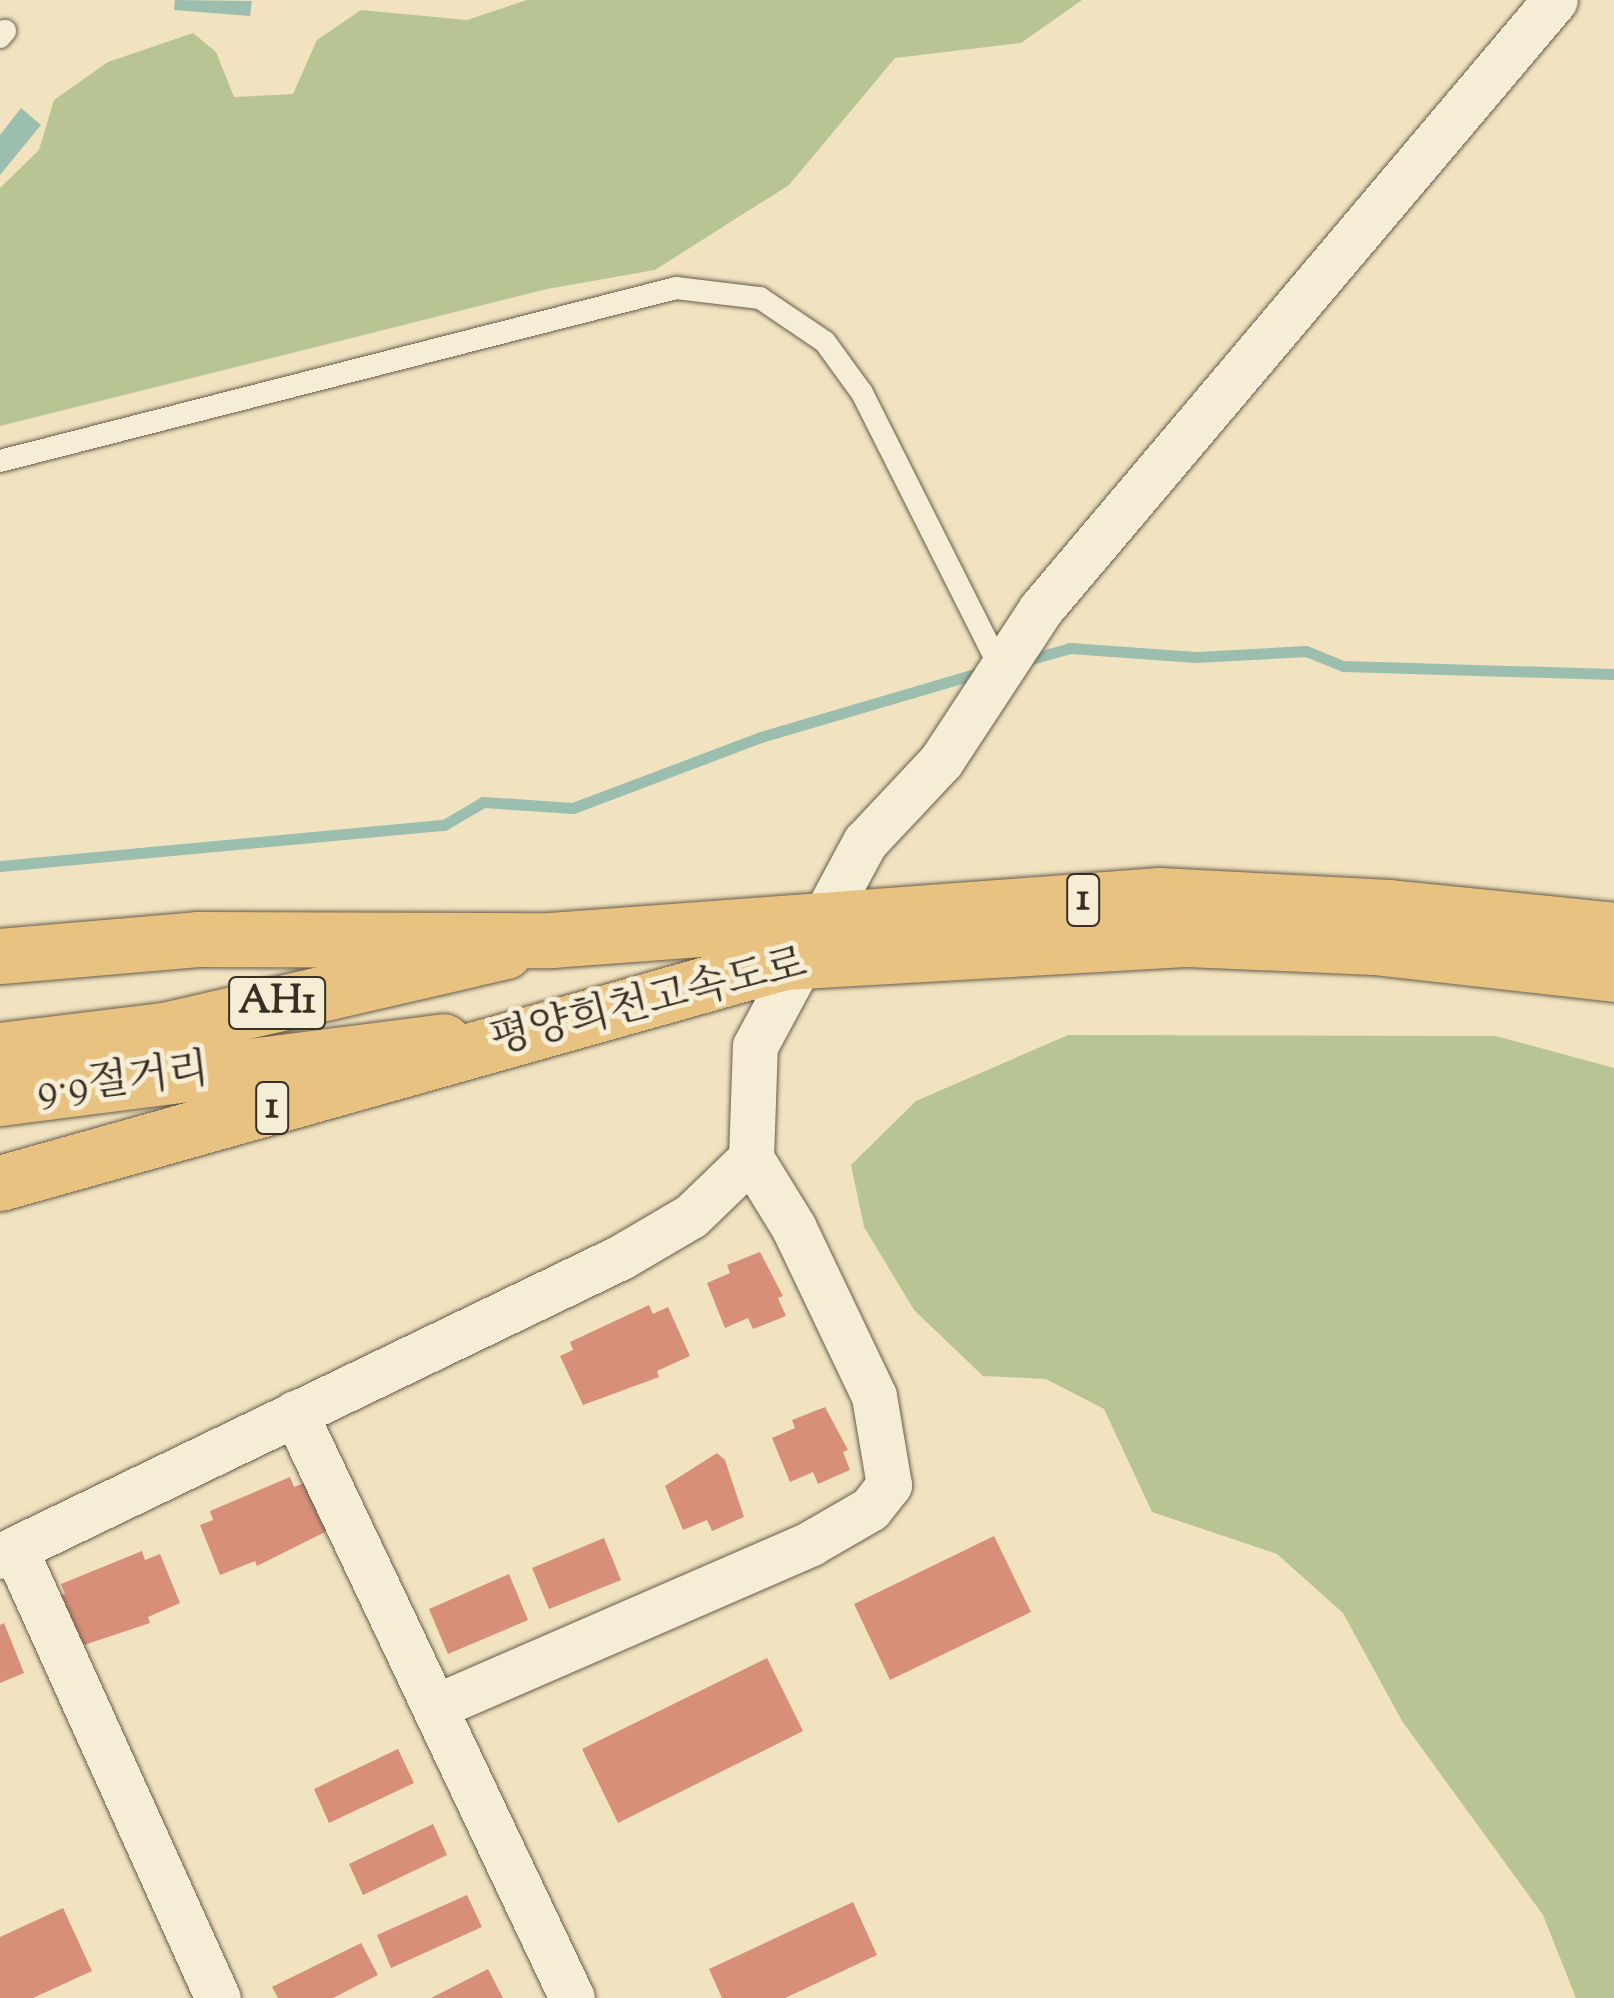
<!DOCTYPE html>
<meta charset="utf-8">
<style>
body{margin:0}
#map{position:relative;width:1614px;height:1998px;overflow:hidden;background:#f1e3c0;font-family:"Sorts Mill Goudy","Noto Serif KR",serif}
div>[style]{position:absolute}
.green>*{inset:0;background:#b8c493}
.water>*{inset:0;background:#9bbeaf}
.stream>*{height:11px;margin:-5.5px;padding:0 5.5px;transform-origin:5.5px;border-radius:5.5px;background:#9bbeaf}
.building>*{inset:0;background:#d78f7a}
.roads{filter:drop-shadow(0 0 2px #685c4b) drop-shadow(0 0 2px #685c4b)}
.service>*{height:22px;margin:-11px;padding:0 11px;transform-origin:11px;border-radius:11px;background:#f6edd6}
.minor>*{height:45px;margin:-22.5px;padding:0 22.5px;transform-origin:22.5px;border-radius:22.5px;background:#f6edd6}
.trunk>*{height:55px;margin:-27.5px;padding:0 27.5px;transform-origin:27.5px;border-radius:27.5px;background:#e8c280}
.motorway>*{height:55px;margin:-27.5px;padding:0 27.5px;transform-origin:27.5px;border-radius:27.5px;background:#e8c280}
span{translate:-50% -50%;white-space:nowrap;text-align:center;line-height:1.15;-webkit-text-stroke:10px #f6edd6;paint-order:stroke}
.shield-label span{padding:2px 8px;background:#f6edd6;border:2px solid;border-radius:8px;-webkit-text-stroke-width:0}
.shield-label{font-size:40px;color:#3a2f24;font-weight:700}
.street-label{font-size:42px;color:#3a2f24}
</style>
<div id="map">
<div class="green">
<div style="clip-path:polygon(527px 0,1082px 0,1021px 43px,895px 58px,789px 185px,655px 270px,547px 289px,0 426px,0 188px,39px 150px,54px 100px,108px 62px,193px 33px,216px 52px,234px 97px,293px 94px,317px 40px,361px 10px,467px 20px)"></div>
<div style="clip-path:polygon(1068px 1035px,1496px 1036px,1614px 1068px,1614px 1998px,1576px 1998px,1543px 1915px,1402px 1721px,1343px 1613px,1277px 1554px,1152px 1512px,1104px 1409px,1046px 1379px,983px 1376px,914px 1310px,864px 1227px,851px 1165px,916px 1101px)"></div>
</div>
<div class="water">
<div style="clip-path:polygon(175px 0,252px 1px,250px 16px,174px 10px)"></div>
<div style="clip-path:polygon(21px 108px,41px 125px,0 175px,0 135px)"></div>
</div>
<div class="stream">
<div style="left:1024px;top:661px;width:48px;rotate:-15.8deg"></div>
<div style="left:1070px;top:648px;width:126px;rotate:4.1deg"></div>
<div style="left:1196px;top:657px;width:110px;rotate:-3.1deg"></div>
<div style="left:1306px;top:651px;width:40px;rotate:22deg"></div>
<div style="left:1343px;top:666px;width:271px;rotate:1.7deg"></div>
<div style="left:0;top:866px;width:446px;rotate:-5.3deg"></div>
<div style="left:444px;top:825px;width:45px;rotate:-30.5deg"></div>
<div style="left:483px;top:802px;width:90px;rotate:3.8deg"></div>
<div style="left:573px;top:808px;width:201px;rotate:-20.7deg"></div>
<div style="left:761px;top:737px;width:230px;rotate:-16.4deg"></div>
</div>
<div class="building">
<div style="clip-path:polygon(760px 1252px,783px 1296px,778px 1298px,786px 1316px,753px 1329px,748px 1318px,725px 1328px,707px 1283px,730px 1273px,727px 1265px)"></div>
<div style="clip-path:polygon(649px 1305px,653px 1314px,668px 1307px,690px 1356px,657px 1371px,659px 1377px,583px 1405px,560px 1356px,573px 1350px,570px 1342px)"></div>
<div style="clip-path:polygon(825px 1407px,848px 1450px,843px 1452px,850px 1470px,818px 1484px,813px 1472px,790px 1482px,772px 1438px,795px 1428px,792px 1420px)"></div>
<div style="clip-path:polygon(717px 1453px,725px 1460px,744px 1517px,712px 1531px,707px 1520px,683px 1530px,665px 1486px)"></div>
<div style="clip-path:polygon(290px 1477px,294px 1487px,309px 1481px,329px 1530px,257px 1566px,255px 1561px,220px 1575px,200px 1525px,213px 1520px,210px 1511px)"></div>
<div style="clip-path:polygon(994px 1536px,1031px 1612px,890px 1680px,854px 1604px)"></div>
<div style="clip-path:polygon(604px 1538px,621px 1580px,549px 1609px,532px 1568px)"></div>
<div style="clip-path:polygon(142px 1551px,145px 1560px,160px 1554px,180px 1603px,148px 1617px,150px 1623px,72px 1649px,51px 1599px,65px 1594px,61px 1584px)"></div>
<div style="clip-path:polygon(509px 1574px,528px 1620px,448px 1654px,429px 1609px)"></div>
<div style="clip-path:polygon(4px 1623px,24px 1673px,0 1683px,0 1625px)"></div>
<div style="clip-path:polygon(767px 1658px,803px 1731px,618px 1823px,582px 1749px)"></div>
<div style="clip-path:polygon(398px 1749px,414px 1783px,329px 1823px,314px 1789px)"></div>
<div style="clip-path:polygon(433px 1824px,447px 1855px,363px 1895px,349px 1864px)"></div>
<div style="clip-path:polygon(467px 1895px,482px 1927px,391px 1968px,377px 1935px)"></div>
<div style="clip-path:polygon(853px 1902px,877px 1955px,785px 1998px,722px 1998px,709px 1969px)"></div>
<div style="clip-path:polygon(63px 1908px,92px 1971px,33px 1998px,0 1998px,0 1937px)"></div>
<div style="clip-path:polygon(361px 1943px,378px 1975px,333px 1998px,278px 1998px,272px 1987px)"></div>
<div style="clip-path:polygon(488px 1969px,503px 1998px,431px 1998px)"></div>
</div>
<div class="roads">
<div class="service">
<div style="left:0;top:37px;width:8px;rotate:-50deg"></div>
<div style="left:0;top:461px;width:698px;rotate:-14.35deg"></div>
<div style="left:676px;top:288px;width:85px;rotate:6.8deg"></div>
<div style="left:760px;top:298px;width:78px;rotate:34.1deg"></div>
<div style="left:825px;top:342px;width:63px;rotate:54deg"></div>
<div style="left:862px;top:393px;width:309px;rotate:63.3deg"></div>
</div>
<div class="minor">
<div style="left:295px;top:1413px;width:647px;rotate:64.66deg"></div>
<div style="left:15px;top:1549px;width:493px;rotate:65.7deg"></div>
<div style="left:0;top:1556px;width:689px;rotate:-25.71deg"></div>
<div style="left:621px;top:1257px;width:81px;rotate:-30.4deg"></div>
<div style="left:691px;top:1216px;width:83px;rotate:-44deg"></div>
<div style="left:751px;top:1158px;width:112px;rotate:-88deg"></div>
<div style="left:755px;top:1046px;width:232px;rotate:-61.7deg"></div>
<div style="left:865px;top:842px;width:111px;rotate:-46.8deg"></div>
<div style="left:941px;top:761px;width:181px;rotate:-56.7deg"></div>
<div style="left:1040px;top:610px;width:798px;rotate:-49.83deg"></div>
<div style="left:437px;top:1706px;width:408px;rotate:-23.5deg"></div>
<div style="left:811px;top:1543px;width:68px;rotate:-30deg"></div>
<div style="left:870px;top:1509px;width:31px;rotate:-52deg"></div>
<div style="left:889px;top:1485px;width:90px;rotate:-99.6deg"></div>
<div style="left:874px;top:1396px;width:186px;rotate:-115.5deg"></div>
<div style="left:794px;top:1228px;width:82px;rotate:-121.6deg"></div>
</div>
<div class="trunk">
<div style="left:0;top:1050px;width:165px;rotate:-7deg"></div>
<div style="left:164px;top:1030px;width:350px;rotate:-13deg"></div>
<div style="left:0;top:1098px;width:447px;rotate:-7.3deg"></div>
</div>
<div class="motorway">
<div style="left:0;top:956px;width:198px;rotate:-4.9deg"></div>
<div style="left:197px;top:939px;width:354px;rotate:0.2deg"></div>
<div style="left:551px;top:940px;width:610px;rotate:-4.23deg"></div>
<div style="left:1159px;top:895px;width:230px;rotate:3deg"></div>
<div style="left:1389px;top:907px;width:226px;rotate:5.8deg"></div>
<div style="left:0;top:1183px;width:815px;rotate:-15.74deg"></div>
<div style="left:784px;top:962px;width:405px;rotate:-3.3deg"></div>
<div style="left:1188px;top:939px;width:186px;rotate:2.5deg"></div>
<div style="left:1374px;top:947px;width:242px;rotate:6.4deg"></div>
</div>
</div>
<div class="shield-label">
<span style="left:1083px;top:900px">1</span>
<span style="left:277px;top:1003px">AH1</span>
<span style="left:272px;top:1108px">1</span>
</div>
<div class="street-label">
<span style="left:649px;top:1004px;rotate:-14deg">평양희천고속도로</span>
<span style="left:123px;top:1082px;rotate:-7deg">9·9절거리</span>
</div>
</div>
